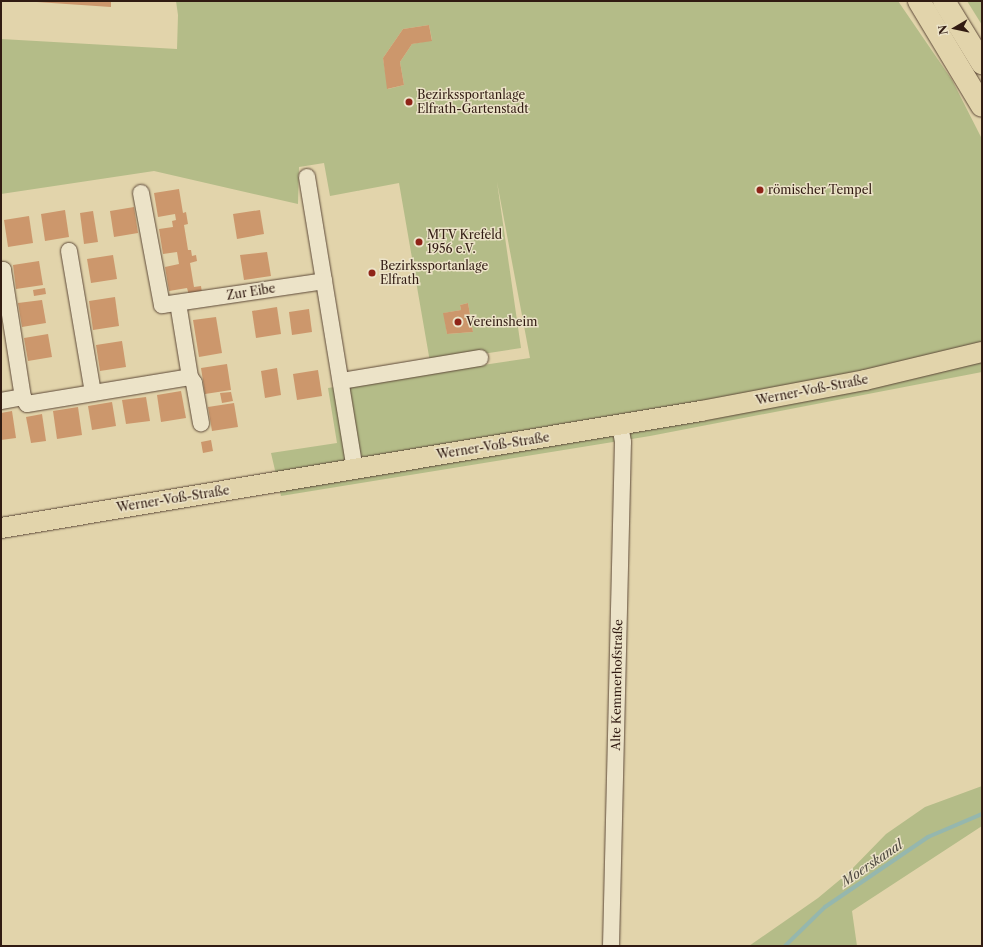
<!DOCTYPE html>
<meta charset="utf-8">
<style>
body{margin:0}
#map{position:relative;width:983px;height:947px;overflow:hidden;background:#e2d4ab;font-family:"Libre Caslon Text",serif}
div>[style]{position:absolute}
.green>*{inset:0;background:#b4bc88}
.stream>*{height:4px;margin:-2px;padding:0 2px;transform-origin:2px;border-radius:2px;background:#95b7ae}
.building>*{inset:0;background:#cc976c}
.roads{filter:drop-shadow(0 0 1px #5d4938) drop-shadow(0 0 1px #5d4938)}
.minor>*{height:16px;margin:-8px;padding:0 8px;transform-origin:8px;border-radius:8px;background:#ece3c8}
.major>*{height:20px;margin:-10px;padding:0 10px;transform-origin:10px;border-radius:10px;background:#e2d4ab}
.highway>*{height:22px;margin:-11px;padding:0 11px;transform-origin:11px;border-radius:11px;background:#e2d4ab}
.dots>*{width:11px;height:11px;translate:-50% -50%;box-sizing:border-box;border:2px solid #ece3c8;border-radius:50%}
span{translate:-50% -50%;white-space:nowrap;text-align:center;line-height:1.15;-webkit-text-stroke:3px #ece3c8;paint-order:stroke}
.poi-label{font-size:12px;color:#311b12}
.left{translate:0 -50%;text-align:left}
.street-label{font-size:12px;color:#311b12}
.water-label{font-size:13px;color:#4f4a41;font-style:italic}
.frame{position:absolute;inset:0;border:2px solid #311b12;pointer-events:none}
.north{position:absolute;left:935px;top:8px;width:40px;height:40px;-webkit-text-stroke:3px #ece3c8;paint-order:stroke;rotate:261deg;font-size:11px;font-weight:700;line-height:16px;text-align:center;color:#311b12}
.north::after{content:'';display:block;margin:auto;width:14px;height:18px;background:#311b12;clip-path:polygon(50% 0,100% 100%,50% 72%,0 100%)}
</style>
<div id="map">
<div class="green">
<div style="clip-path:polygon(evenodd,176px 1px,898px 1px,952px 80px,982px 139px,982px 372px,650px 436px,281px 496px,271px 453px,337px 443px,328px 388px,530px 358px,497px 182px,521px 348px,430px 362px,399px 183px,330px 196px,324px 163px,299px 167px,298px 204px,154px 171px,1px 194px,1px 39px,177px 49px,178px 15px,176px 1px,429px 25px,432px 40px,412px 44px,400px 62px,404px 85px,388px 89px,383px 58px,403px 29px,429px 25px,176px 1px,468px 303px,473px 332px,447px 334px,444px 313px,461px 310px,460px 305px,468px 303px)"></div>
<div style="clip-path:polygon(967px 1px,982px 1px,982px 25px)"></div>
<div style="clip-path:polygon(982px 786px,982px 826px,852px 911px,857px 946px,749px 946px,818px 898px,848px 873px,886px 834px,925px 807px)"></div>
</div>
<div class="stream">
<div style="left:785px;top:946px;width:56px;rotate:-44.3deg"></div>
<div style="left:825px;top:907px;width:125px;rotate:-34.2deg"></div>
<div style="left:928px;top:837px;width:59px;rotate:-23.1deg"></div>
</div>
<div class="building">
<div style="clip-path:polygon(22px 1px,111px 1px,111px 7px)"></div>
<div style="clip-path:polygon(429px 25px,432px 41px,412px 44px,400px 62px,404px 85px,387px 89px,383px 58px,403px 29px)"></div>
<div style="clip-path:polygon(179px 189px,183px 213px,186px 212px,188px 224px,184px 225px,188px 250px,191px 250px,192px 256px,196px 255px,197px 261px,190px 263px,194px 287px,201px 286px,202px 293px,189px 295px,187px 288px,169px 291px,165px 267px,179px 264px,177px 252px,163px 254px,159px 229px,173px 227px,172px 221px,176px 220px,175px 214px,158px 217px,154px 193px)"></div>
<div style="clip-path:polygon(134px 207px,138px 233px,114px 237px,110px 211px)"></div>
<div style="clip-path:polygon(65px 210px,69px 237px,45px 241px,41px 214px)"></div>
<div style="clip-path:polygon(260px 210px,264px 234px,237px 239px,233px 214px)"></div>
<div style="clip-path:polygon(93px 211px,98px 242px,84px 244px,80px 213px)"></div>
<div style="clip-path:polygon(29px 216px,33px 243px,8px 247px,4px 220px)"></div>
<div style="clip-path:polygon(267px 252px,271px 276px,244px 280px,240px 255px)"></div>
<div style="clip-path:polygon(113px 255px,117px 279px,91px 283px,87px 259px)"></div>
<div style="clip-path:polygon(39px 261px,43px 285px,16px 289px,13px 265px)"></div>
<div style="clip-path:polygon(45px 288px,46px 294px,34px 296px,33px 290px)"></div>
<div style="clip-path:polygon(115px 297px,119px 326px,93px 330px,89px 301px)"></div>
<div style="clip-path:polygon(42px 300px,46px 323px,22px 327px,18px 303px)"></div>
<div style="clip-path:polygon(468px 303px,473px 332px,447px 334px,443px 313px,461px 310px,460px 305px)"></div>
<div style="clip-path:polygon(277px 307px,281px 334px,256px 338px,252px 311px)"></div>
<div style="clip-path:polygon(309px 309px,312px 332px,292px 335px,289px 312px)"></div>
<div style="clip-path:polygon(216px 317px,222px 353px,199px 357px,193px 320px)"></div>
<div style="clip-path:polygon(48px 334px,52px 357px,28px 361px,24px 338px)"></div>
<div style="clip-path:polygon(122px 341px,126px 367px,100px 371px,96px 345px)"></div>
<div style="clip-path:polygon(227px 364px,231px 390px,205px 394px,201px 368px)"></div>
<div style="clip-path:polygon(277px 368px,281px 395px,265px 398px,261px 371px)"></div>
<div style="clip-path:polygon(318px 370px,322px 396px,297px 400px,293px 374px)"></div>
<div style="clip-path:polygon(181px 391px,186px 418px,161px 422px,157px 395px)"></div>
<div style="clip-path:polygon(231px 392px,233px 401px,222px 403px,220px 393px)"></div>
<div style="clip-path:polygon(146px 397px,150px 421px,126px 424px,122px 400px)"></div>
<div style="clip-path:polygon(112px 402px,116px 426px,92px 430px,88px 406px)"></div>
<div style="clip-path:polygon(234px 403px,238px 427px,212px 431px,208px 407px)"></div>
<div style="clip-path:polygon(78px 407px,82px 435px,57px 439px,53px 411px)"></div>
<div style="clip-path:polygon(12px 411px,16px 438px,1px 440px,1px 413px)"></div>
<div style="clip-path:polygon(42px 414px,46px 441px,31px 443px,26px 417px)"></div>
<div style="clip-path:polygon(211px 440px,213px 451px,203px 453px,201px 442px)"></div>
</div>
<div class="roads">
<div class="minor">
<div style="left:307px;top:177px;width:296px;rotate:80.7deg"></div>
<div style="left:141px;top:193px;width:114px;rotate:79.4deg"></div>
<div style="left:162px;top:305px;width:164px;rotate:-8.4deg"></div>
<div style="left:69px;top:251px;width:144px;rotate:80.4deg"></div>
<div style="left:1px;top:270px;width:2px"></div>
<div style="left:3px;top:270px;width:129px;rotate:81.1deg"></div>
<div style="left:23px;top:397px;width:8px;rotate:60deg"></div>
<div style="left:27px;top:404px;width:165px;rotate:-9.4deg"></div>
<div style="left:190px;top:377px;width:75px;rotate:-99.2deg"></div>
<div style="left:190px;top:377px;width:7px;rotate:56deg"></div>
<div style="left:194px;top:383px;width:41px;rotate:80.1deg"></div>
<div style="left:341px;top:381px;width:141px;rotate:-9.4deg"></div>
<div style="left:1px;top:401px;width:22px;rotate:-10deg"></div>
<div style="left:611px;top:946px;width:504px;rotate:-88.64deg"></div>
<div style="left:623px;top:442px;width:17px;rotate:-100deg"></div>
</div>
<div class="major">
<div style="left:1px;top:528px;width:710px;rotate:-9.49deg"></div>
<div style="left:701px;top:411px;width:167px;rotate:-10.7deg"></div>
<div style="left:865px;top:380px;width:120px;rotate:-13.5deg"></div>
</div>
<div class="highway">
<div style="left:919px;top:1px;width:122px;rotate:59deg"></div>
<div style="left:944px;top:1px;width:73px;rotate:58.5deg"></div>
</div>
</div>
<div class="dots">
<div style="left:409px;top:102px;background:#8f2418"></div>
<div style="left:760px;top:190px;background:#8f2418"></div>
<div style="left:419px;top:242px;background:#8f2418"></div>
<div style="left:372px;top:273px;background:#8f2418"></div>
<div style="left:458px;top:322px;background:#8f2418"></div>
</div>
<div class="poi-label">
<span class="left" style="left:417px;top:102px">Bezirkssportanlage<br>Elfrath-Gartenstadt</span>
<span class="left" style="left:768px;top:190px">römischer Tempel</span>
<span class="left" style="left:427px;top:242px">MTV Krefeld<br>1956 e.V.</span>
<span class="left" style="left:380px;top:273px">Bezirkssportanlage<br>Elfrath</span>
<span class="left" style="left:466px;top:322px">Vereinsheim</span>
</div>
<div class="street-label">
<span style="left:251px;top:292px;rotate:-9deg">Zur Eibe</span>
<span style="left:812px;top:390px;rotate:-11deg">Werner-Voß-Straße</span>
<span style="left:493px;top:446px;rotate:-9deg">Werner-Voß-Straße</span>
<span style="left:173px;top:499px;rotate:-9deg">Werner-Voß-Straße</span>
<span style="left:617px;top:685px;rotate:-89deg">Alte Kemmerhofstraße</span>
</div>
<div class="water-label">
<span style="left:872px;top:863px;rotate:-34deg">Moerskanal</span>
</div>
<div class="frame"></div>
<div class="north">N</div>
</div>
